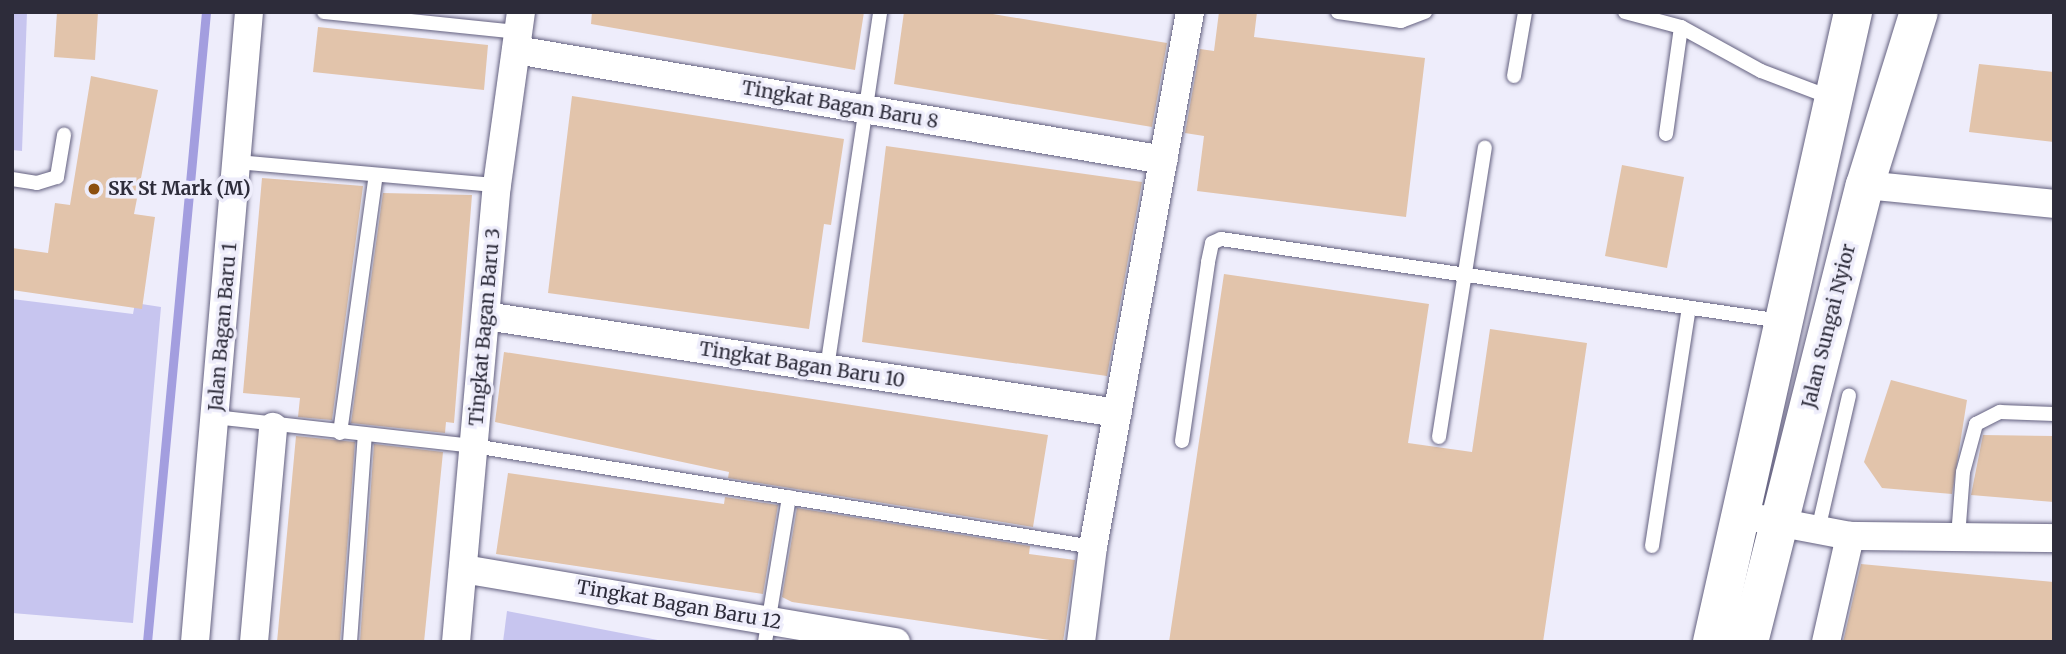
<!DOCTYPE html>
<style>
body{margin:0}
#map{position:relative;width:2066px;height:654px;overflow:hidden;background:#eeedfb;font-family:Merriweather,serif}
div>[style]{position:absolute}
.green>*{inset:0;background:#c7c5ef}
.stream>*{height:9px;margin:-4.5px;padding:0 4.5px;transform-origin:4.5px;border-radius:4.5px;background:#a39edf}
.building>*{inset:0;background:#e2c4ab}
.roads{filter:drop-shadow(0 0 2px #63607f) drop-shadow(0 0 2px #63607f)}
.service>*{height:14px;margin:-7px;padding:0 7px;transform-origin:7px;border-radius:7px;background:#fff}
.minor>*{height:28px;margin:-14px;padding:0 14px;transform-origin:14px;border-radius:14px;background:#fff}
.primary>*{height:38px;margin:-19px;padding:0 19px;transform-origin:19px;border-radius:19px;background:#fff}
.dots>*{width:19px;height:19px;translate:-50% -50%;box-sizing:border-box;border:4px solid #eeedfb;border-radius:50%}
span{translate:-50% -50%;white-space:nowrap;text-align:center;line-height:1.15;-webkit-text-stroke:7px #eeedfb;paint-order:stroke}
.street-label{font-size:19px;color:#2d2c3a}
.poi-label{font-size:19px;color:#2d2c3a;font-weight:700}
.left{translate:0 -50%;text-align:left}
.frame{position:absolute;inset:0;border:14px solid #2d2c3a;pointer-events:none}
</style>
<div id="map">
<div class="green">
<div style="clip-path:polygon(12px 12px,27px 12px,22px 151px,12px 150px)"></div>
<div style="clip-path:polygon(12px 299px,133px 314px,135px 303px,161px 307px,133px 623px,12px 613px)"></div>
<div style="clip-path:polygon(507px 611px,668px 642px,503px 642px)"></div>
</div>
<div class="stream">
<div style="left:147px;top:642px;width:633px;rotate:-84.65deg"></div>
</div>
<div class="building">
<div style="clip-path:polygon(57px 12px,98px 12px,95px 60px,54px 57px)"></div>
<div style="clip-path:polygon(592px 12px,864px 12px,855px 70px,591px 24px)"></div>
<div style="clip-path:polygon(904px 12px,981px 12px,1167px 43px,1152px 127px,894px 84px)"></div>
<div style="clip-path:polygon(1219px 12px,1257px 12px,1254px 37px,1425px 58px,1406px 217px,1197px 191px,1204px 136px,1185px 133px,1200px 49px,1214px 51px)"></div>
<div style="clip-path:polygon(318px 27px,488px 45px,484px 90px,313px 72px)"></div>
<div style="clip-path:polygon(1979px 64px,2054px 72px,2054px 142px,1969px 132px)"></div>
<div style="clip-path:polygon(91px 76px,158px 90px,134px 214px,155px 217px,142px 309px,12px 290px,12px 248px,48px 253px,55px 203px,70px 205px)"></div>
<div style="clip-path:polygon(572px 96px,844px 139px,831px 225px,824px 224px,809px 329px,548px 293px)"></div>
<div style="clip-path:polygon(886px 146px,1142px 182px,1107px 376px,862px 342px)"></div>
<div style="clip-path:polygon(1622px 165px,1684px 177px,1667px 268px,1605px 256px)"></div>
<div style="clip-path:polygon(262px 178px,363px 186px,332px 420px,298px 417px,300px 398px,243px 393px)"></div>
<div style="clip-path:polygon(383px 193px,472px 195px,454px 423px,446px 422px,445px 433px,351px 423px)"></div>
<div style="clip-path:polygon(1224px 274px,1429px 304px,1408px 443px,1472px 452px,1490px 329px,1587px 343px,1543px 642px,1169px 642px)"></div>
<div style="clip-path:polygon(504px 352px,1048px 435px,1033px 527px,728px 478px,729px 472px,495px 422px)"></div>
<div style="clip-path:polygon(1891px 380px,1967px 400px,1952px 494px,1882px 488px,1864px 462px)"></div>
<div style="clip-path:polygon(1983px 435px,2054px 436px,2054px 502px,1971px 495px)"></div>
<div style="clip-path:polygon(296px 436px,355px 442px,340px 642px,277px 642px)"></div>
<div style="clip-path:polygon(374px 444px,443px 452px,424px 642px,360px 642px)"></div>
<div style="clip-path:polygon(508px 473px,724px 504px,725px 497px,778px 505px,763px 594px,496px 554px)"></div>
<div style="clip-path:polygon(797px 508px,1030px 546px,1029px 554px,1075px 560px,1063px 642px,792px 602px,782px 597px)"></div>
<div style="clip-path:polygon(1861px 564px,2054px 582px,2054px 642px,1843px 642px)"></div>
</div>
<div class="roads">
<div class="service">
<div style="left:324px;top:12px;width:196px;rotate:5.9deg"></div>
<div style="left:1338px;top:12px;width:64px;rotate:8.1deg"></div>
<div style="left:1401px;top:21px;width:26px;rotate:-21deg"></div>
<div style="left:1625px;top:12px;width:58px;rotate:15deg"></div>
<div style="left:1681px;top:27px;width:91px;rotate:28.8deg"></div>
<div style="left:1761px;top:71px;width:76px;rotate:20.8deg"></div>
<div style="left:1514px;top:76px;width:65px;rotate:-80.2deg"></div>
<div style="left:1666px;top:134px;width:108px;rotate:-82deg"></div>
<div style="left:237px;top:162px;width:261px;rotate:5.1deg"></div>
<div style="left:12px;top:179px;width:25px;rotate:9deg"></div>
<div style="left:37px;top:183px;width:21px;rotate:-17deg"></div>
<div style="left:57px;top:177px;width:43px;rotate:-80.5deg"></div>
<div style="left:827px;top:368px;width:360px;rotate:-81.5deg"></div>
<div style="left:215px;top:417px;width:261px;rotate:6.4deg"></div>
<div style="left:474px;top:446px;width:627px;rotate:9.27deg"></div>
<div style="left:340px;top:433px;width:260px;rotate:-82.1deg"></div>
<div style="left:1439px;top:437px;width:293px;rotate:-81deg"></div>
<div style="left:1182px;top:441px;width:181px;rotate:-81.7deg"></div>
<div style="left:1208px;top:262px;width:19px;rotate:-78deg"></div>
<div style="left:1212px;top:243px;width:10px;rotate:-24deg"></div>
<div style="left:1221px;top:239px;width:566px;rotate:8.33deg"></div>
<div style="left:1818px;top:530px;width:138px;rotate:-77deg"></div>
<div style="left:1958px;top:537px;width:65px;rotate:-85.6deg"></div>
<div style="left:1963px;top:472px;width:50px;rotate:-74.8deg"></div>
<div style="left:1976px;top:424px;width:27px;rotate:-27deg"></div>
<div style="left:2000px;top:412px;width:54px;rotate:2.1deg"></div>
<div style="left:1652px;top:546px;width:241px;rotate:-81.2deg"></div>
<div style="left:350px;top:642px;width:208px;rotate:-85.9deg"></div>
<div style="left:765px;top:642px;width:147px;rotate:-80.6deg"></div>
</div>
<div class="minor">
<div style="left:516px;top:50px;width:657px;rotate:9.63deg"></div>
<div style="left:1865px;top:185px;width:190px;rotate:5.7deg"></div>
<div style="left:486px;top:316px;width:639px;rotate:8.73deg"></div>
<div style="left:1761px;top:519px;width:91px;rotate:10.8deg"></div>
<div style="left:1850px;top:536px;width:204px;rotate:0.6deg"></div>
<div style="left:463px;top:569px;width:439px;rotate:9.6deg"></div>
<div style="left:195px;top:642px;width:632px;rotate:-85.1deg"></div>
<div style="left:254px;top:642px;width:216px;rotate:-84.9deg"></div>
<div style="left:456px;top:642px;width:459px;rotate:-84.9deg"></div>
<div style="left:497px;top:185px;width:175px;rotate:-82.1deg"></div>
<div style="left:1081px;top:642px;width:96px;rotate:-82.8deg"></div>
<div style="left:1093px;top:547px;width:544px;rotate:-79.72deg"></div>
<div style="left:1826px;top:642px;width:109px;rotate:-77.2deg"></div>
</div>
<div class="primary">
<div style="left:1712px;top:642px;width:646px;rotate:-77.38deg"></div>
<div style="left:1749px;top:642px;width:471px;rotate:-75.8deg"></div>
<div style="left:1865px;top:185px;width:181px;rotate:-72.7deg"></div>
</div>
</div>
<div class="dots">
<div style="left:94px;top:189px;background:#8c4f0f"></div>
</div>
<div class="street-label">
<span style="left:840px;top:105px;rotate:10deg">Tingkat Bagan Baru 8</span>
<span style="left:1829px;top:326px;rotate:-76deg">Jalan Sungai Nyior</span>
<span style="left:223px;top:327px;rotate:-85deg">Jalan Bagan Baru 1</span>
<span style="left:485px;top:327px;rotate:-85deg">Tingkat Bagan Baru 3</span>
<span style="left:802px;top:365px;rotate:9deg">Tingkat Bagan Baru 10</span>
<span style="left:679px;top:605px;rotate:10deg">Tingkat Bagan Baru 12</span>
</div>
<div class="poi-label">
<span class="left" style="left:108px;top:189px">SK St Mark (M)</span>
</div>
<div class="frame"></div>
</div>
